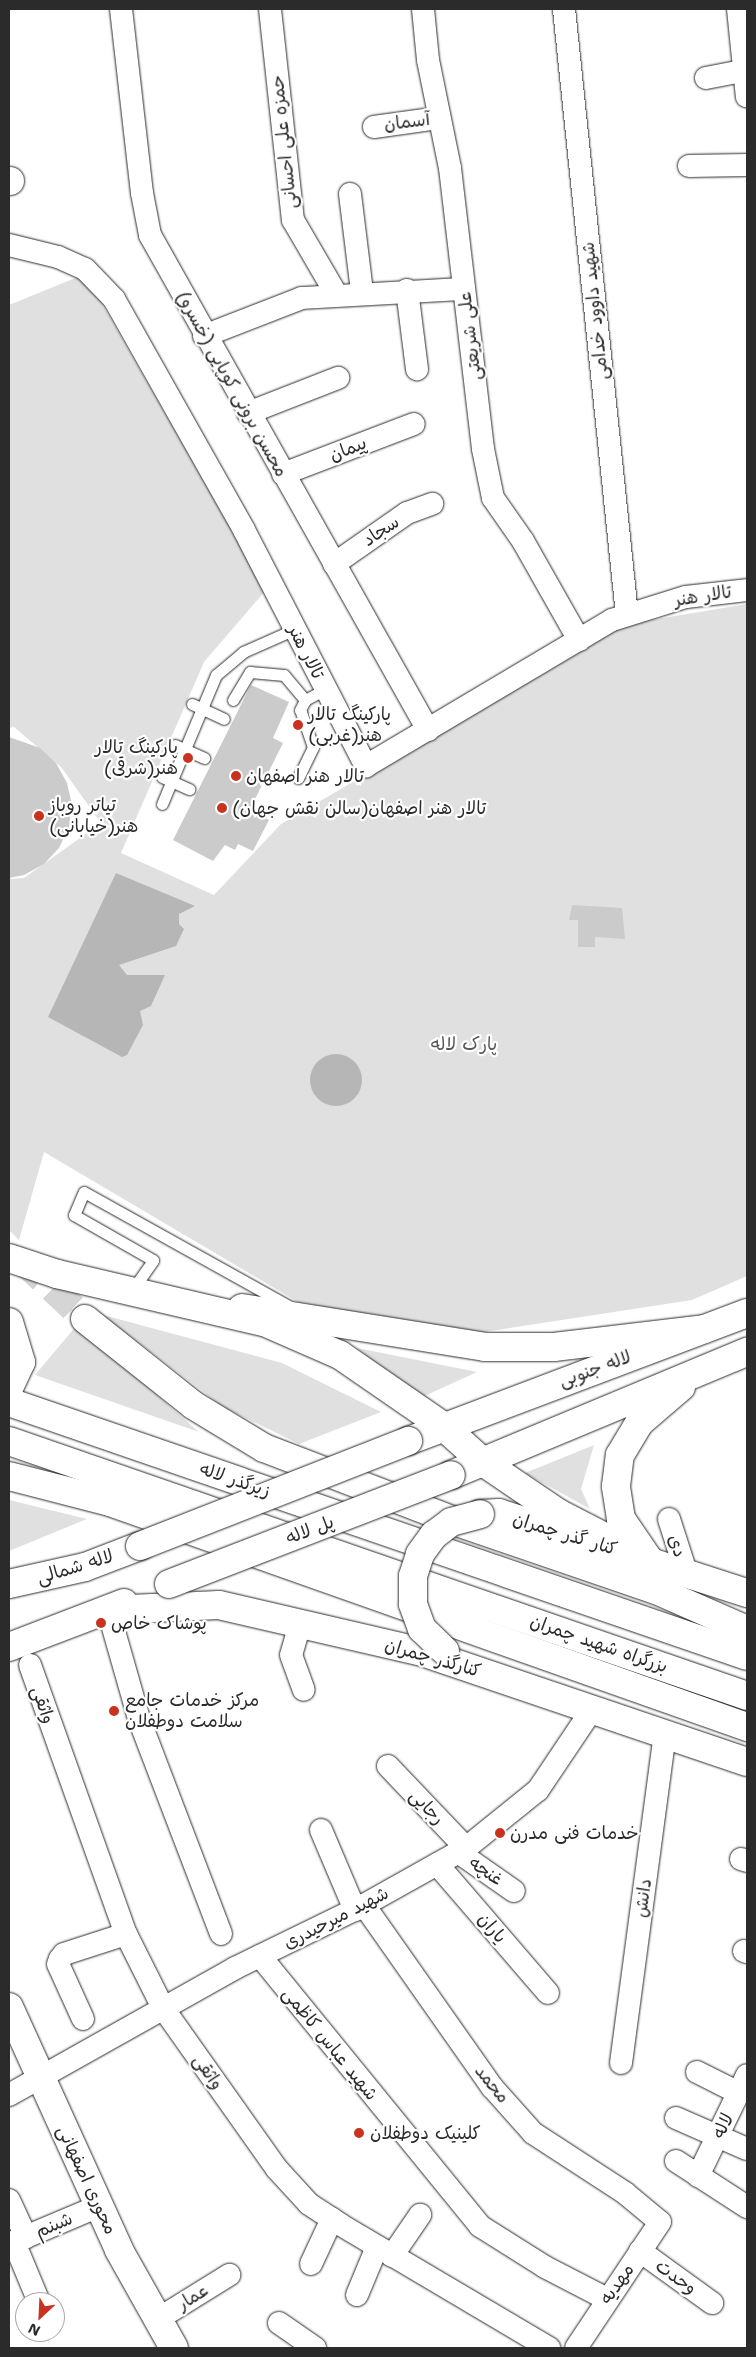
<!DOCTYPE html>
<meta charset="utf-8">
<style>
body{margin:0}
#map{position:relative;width:756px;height:2357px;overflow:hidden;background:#fff;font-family:"Shantell Sans","Playpen Sans Arabic",sans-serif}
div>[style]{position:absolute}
.green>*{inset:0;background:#e0e0e0}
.water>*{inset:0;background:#b6b6b6}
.round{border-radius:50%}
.building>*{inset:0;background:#cbcbcb}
.highway-tunnel>*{height:28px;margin-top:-14px;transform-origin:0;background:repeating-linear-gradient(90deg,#d5d5d5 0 28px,transparent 0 42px)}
.roads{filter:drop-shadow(0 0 1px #2b2b2b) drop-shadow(0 0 1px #2b2b2b)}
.lane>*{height:11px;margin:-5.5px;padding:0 5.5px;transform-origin:5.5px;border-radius:5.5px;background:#fff}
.street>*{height:22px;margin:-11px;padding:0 11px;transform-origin:11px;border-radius:11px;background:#fff}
.secondary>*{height:28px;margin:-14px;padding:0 14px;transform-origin:14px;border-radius:14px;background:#fff}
.primary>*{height:28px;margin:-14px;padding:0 14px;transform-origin:14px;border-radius:14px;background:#fff}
.highway>*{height:28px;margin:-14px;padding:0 14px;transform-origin:14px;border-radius:14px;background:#fff}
.bridges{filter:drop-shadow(0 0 1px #2b2b2b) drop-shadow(0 0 1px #2b2b2b)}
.primary-bridge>*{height:28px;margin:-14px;padding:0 14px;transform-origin:14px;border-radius:14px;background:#fff}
.dots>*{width:14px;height:14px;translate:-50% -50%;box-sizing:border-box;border:2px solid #fff;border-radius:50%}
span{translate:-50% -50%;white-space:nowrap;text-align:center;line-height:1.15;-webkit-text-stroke:4.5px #fff;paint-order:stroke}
.street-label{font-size:18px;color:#2b2b2b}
.poi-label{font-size:18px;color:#2b2b2b}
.left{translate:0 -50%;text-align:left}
.right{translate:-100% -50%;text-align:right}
.park-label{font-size:18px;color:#585858}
.frame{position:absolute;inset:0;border:10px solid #2b2b2b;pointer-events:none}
.north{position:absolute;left:15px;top:2292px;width:50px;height:50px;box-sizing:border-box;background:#fff;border:1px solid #aaa;border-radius:50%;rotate:205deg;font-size:14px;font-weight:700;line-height:20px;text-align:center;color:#2b2b2b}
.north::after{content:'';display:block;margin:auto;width:18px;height:22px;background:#c8321e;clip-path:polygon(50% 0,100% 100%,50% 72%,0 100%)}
</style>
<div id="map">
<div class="green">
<div style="clip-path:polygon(85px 274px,266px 590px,204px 662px,121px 853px,214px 895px,281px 824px,621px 625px,747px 604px,747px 1276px,692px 1300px,471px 1334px,298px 1302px,44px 1152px,19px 1240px,9px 1230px,9px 879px,24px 878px,101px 823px,61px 767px,14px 727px,9px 728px,9px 305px)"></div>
<div style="clip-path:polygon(103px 1315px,282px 1363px,381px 1412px,299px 1444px,223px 1407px)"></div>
<div style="clip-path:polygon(77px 1325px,199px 1432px,35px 1375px)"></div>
<div style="clip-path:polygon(357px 1348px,477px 1372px,420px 1398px)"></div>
<div style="clip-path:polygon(594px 1445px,581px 1489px,590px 1509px,525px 1473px)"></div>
<div style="clip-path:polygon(9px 1500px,87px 1519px,9px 1551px)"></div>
</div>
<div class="water">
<div style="clip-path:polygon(116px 873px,195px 906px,179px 914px,179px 924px,184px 929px,176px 946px,119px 965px,127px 975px,165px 975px,151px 1006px,140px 1011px,143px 1025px,127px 1055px,122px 1057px,48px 1017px)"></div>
<div class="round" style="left:310px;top:1054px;width:52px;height:52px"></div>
</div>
<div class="building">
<div style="clip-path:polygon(251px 685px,289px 702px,273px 738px,283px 743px,250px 809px,269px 820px,253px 851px,238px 844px,235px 850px,225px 845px,213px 861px,173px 840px)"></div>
<div style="clip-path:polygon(9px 737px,40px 748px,56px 763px,67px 783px,72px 805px,69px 827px,59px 848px,44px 864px,24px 875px,9px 878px)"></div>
<div style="clip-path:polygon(572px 905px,622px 908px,625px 939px,595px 937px,595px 947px,578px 947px,578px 920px,569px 920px)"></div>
</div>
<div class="highway-tunnel">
<div style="left:22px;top:1260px;width:86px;rotate:43.1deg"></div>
</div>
<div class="roads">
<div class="lane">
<div style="left:233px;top:700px;width:33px;rotate:-59deg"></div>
<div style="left:250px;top:672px;width:34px;rotate:5deg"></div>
<div style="left:284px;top:675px;width:33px;rotate:50deg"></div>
<div style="left:192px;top:704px;width:35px;rotate:25deg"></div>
<div style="left:175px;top:745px;width:32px;rotate:24deg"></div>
<div style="left:162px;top:777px;width:30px;rotate:24deg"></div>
<div style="left:298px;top:778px;width:34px;rotate:-64deg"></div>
<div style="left:313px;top:747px;width:39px;rotate:-109deg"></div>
<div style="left:300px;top:710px;width:11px;rotate:-63deg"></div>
<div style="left:305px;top:700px;width:24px;rotate:-28deg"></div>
<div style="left:162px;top:804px;width:140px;rotate:-67.3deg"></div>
<div style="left:216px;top:675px;width:35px;rotate:-40deg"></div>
<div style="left:243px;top:652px;width:57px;rotate:-23.9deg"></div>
<div style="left:133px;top:1289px;width:35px;rotate:-55deg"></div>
<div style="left:153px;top:1260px;width:91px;rotate:-150.3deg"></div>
<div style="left:74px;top:1215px;width:25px;rotate:-67deg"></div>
<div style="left:84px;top:1192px;width:237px;rotate:29.1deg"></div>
</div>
<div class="street">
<div style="left:121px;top:9px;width:185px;rotate:83.5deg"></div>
<div style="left:142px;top:193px;width:43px;rotate:79.2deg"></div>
<div style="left:150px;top:235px;width:568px;rotate:60.68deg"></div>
<div style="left:270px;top:9px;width:212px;rotate:83.8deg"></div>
<div style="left:293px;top:220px;width:86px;rotate:59.8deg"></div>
<div style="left:423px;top:9px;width:51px;rotate:84.4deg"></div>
<div style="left:428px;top:60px;width:110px;rotate:78.5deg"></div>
<div style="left:450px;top:168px;width:283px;rotate:83.3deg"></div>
<div style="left:483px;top:449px;width:50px;rotate:78.5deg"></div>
<div style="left:493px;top:498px;width:52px;rotate:55.1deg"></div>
<div style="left:523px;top:541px;width:114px;rotate:60.5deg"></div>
<div style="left:564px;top:9px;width:608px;rotate:84.06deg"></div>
<div style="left:738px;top:9px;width:88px;rotate:84.2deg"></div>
<div style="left:706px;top:78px;width:42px;rotate:-11deg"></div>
<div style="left:374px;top:127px;width:66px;rotate:-7.9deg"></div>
<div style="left:689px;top:166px;width:58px;rotate:-1deg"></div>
<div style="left:350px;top:194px;width:99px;rotate:83deg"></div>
<div style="left:9px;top:245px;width:50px;rotate:13.8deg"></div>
<div style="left:58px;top:257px;width:30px;rotate:24deg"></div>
<div style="left:85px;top:269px;width:42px;rotate:46deg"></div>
<div style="left:114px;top:299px;width:265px;rotate:60.6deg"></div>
<div style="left:244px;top:530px;width:266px;rotate:62.7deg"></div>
<div style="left:366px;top:766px;width:286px;rotate:-30.7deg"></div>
<div style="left:612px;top:620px;width:77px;rotate:-17.3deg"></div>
<div style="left:686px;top:597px;width:61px;rotate:-6.5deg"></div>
<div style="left:407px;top:290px;width:80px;rotate:82.8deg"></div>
<div style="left:204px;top:336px;width:105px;rotate:-21.2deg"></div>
<div style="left:302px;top:298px;width:162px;rotate:-3.2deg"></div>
<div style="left:248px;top:413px;width:97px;rotate:-21.3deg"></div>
<div style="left:283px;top:474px;width:140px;rotate:-20.9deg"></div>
<div style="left:334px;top:564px;width:89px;rotate:-34.9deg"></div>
<div style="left:407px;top:513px;width:27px;rotate:-20deg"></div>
<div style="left:669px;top:1519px;width:56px;rotate:72.2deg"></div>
<div style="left:108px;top:1610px;width:113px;rotate:74.1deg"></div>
<div style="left:139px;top:1719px;width:230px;rotate:69.1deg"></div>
<div style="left:300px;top:1624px;width:32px;rotate:106deg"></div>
<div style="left:291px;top:1655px;width:37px;rotate:70deg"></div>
<div style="left:30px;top:1665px;width:286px;rotate:70.4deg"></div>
<div style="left:126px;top:1934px;width:83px;rotate:63.4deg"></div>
<div style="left:163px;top:2008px;width:197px;rotate:54.7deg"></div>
<div style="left:277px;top:2169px;width:47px;rotate:47.6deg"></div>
<div style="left:309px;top:2204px;width:38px;rotate:33deg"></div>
<div style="left:341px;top:2225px;width:242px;rotate:30.6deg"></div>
<div style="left:388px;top:1766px;width:113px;rotate:46.4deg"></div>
<div style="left:321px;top:1830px;width:87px;rotate:67deg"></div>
<div style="left:458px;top:1852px;width:68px;rotate:34.9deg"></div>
<div style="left:741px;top:1859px;width:6px;rotate:18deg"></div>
<div style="left:437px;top:1864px;width:170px;rotate:49.3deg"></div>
<div style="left:364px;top:1905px;width:223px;rotate:54.9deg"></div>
<div style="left:492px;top:2087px;width:62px;rotate:48.3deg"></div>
<div style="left:533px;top:2133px;width:110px;rotate:33.1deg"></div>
<div style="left:625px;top:2193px;width:45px;rotate:39.6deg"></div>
<div style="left:660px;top:2222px;width:151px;rotate:123.7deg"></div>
<div style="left:744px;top:1951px;width:3px;rotate:18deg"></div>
<div style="left:260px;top:1956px;width:348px;rotate:50.8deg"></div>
<div style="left:480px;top:2226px;width:77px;rotate:32.2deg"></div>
<div style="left:545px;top:2267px;width:70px;rotate:27.3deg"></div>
<div style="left:83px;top:2019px;width:60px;rotate:-114.4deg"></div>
<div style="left:58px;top:1964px;width:5px;rotate:-68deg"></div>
<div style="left:60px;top:1959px;width:6px;rotate:-51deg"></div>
<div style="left:64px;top:1954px;width:65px;rotate:-17.9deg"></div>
<div style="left:621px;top:2063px;width:332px;rotate:-82.4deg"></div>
<div style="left:697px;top:2072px;width:47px;rotate:26.6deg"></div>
<div style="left:9px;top:2095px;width:259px;rotate:-29.3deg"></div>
<div style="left:235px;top:1968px;width:144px;rotate:-26deg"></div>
<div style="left:364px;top:1905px;width:117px;rotate:-29.2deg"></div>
<div style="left:466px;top:1848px;width:92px;rotate:-38.9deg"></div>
<div style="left:538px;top:1790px;width:99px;rotate:-56.1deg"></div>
<div style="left:676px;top:2118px;width:77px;rotate:23.6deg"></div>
<div style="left:676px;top:2161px;width:85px;rotate:32.9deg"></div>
<div style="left:698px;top:2176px;width:112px;rotate:-64.1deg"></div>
<div style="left:9px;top:2200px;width:41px;rotate:65.3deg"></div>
<div style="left:14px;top:2242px;width:65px;rotate:67.4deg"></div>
<div style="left:9px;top:2244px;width:98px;rotate:-22.9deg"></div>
<div style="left:640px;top:2251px;width:89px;rotate:35.8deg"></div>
<div style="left:392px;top:2256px;width:50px;rotate:-55.7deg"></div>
<div style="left:311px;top:2264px;width:50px;rotate:-65deg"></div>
<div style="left:357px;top:2295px;width:52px;rotate:-67.4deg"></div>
<div style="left:158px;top:2319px;width:84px;rotate:-31.8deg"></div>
<div style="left:279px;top:2323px;width:44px;rotate:34.8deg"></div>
</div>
<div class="secondary">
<div style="left:9px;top:181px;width:1px"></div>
<div style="left:9px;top:2007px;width:267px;rotate:65.6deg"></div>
<div style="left:119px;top:2250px;width:112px;rotate:60.7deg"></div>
</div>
<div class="primary">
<div style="left:242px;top:1308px;width:246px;rotate:9.1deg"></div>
<div style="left:485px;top:1347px;width:69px"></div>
<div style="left:554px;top:1347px;width:151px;rotate:-6.8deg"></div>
<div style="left:408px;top:1441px;width:362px;rotate:-20.7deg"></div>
<div style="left:451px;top:1475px;width:321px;rotate:-22.6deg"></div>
<div style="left:480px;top:1514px;width:19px;rotate:-3deg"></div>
<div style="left:499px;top:1513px;width:261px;rotate:17.9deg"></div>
<div style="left:649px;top:1560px;width:50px;rotate:-124.3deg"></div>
<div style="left:621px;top:1519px;width:33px;rotate:-99deg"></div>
<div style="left:616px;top:1486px;width:31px;rotate:-83deg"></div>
<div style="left:620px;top:1455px;width:39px;rotate:-59deg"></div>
<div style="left:640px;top:1422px;width:54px;rotate:-40.5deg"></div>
<div style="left:9px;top:1584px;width:78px;rotate:-12.6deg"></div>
<div style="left:85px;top:1567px;width:59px;rotate:-20.9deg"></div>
<div style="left:108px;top:1610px;width:111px;rotate:-2.6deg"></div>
<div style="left:219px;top:1605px;width:208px;rotate:13deg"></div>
<div style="left:422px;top:1652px;width:343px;rotate:18.7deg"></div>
<div style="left:9px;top:1647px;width:123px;rotate:-20.9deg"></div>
</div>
<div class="highway">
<div style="left:9px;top:1258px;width:51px;rotate:18.4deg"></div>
<div style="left:57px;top:1274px;width:212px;rotate:13.1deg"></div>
<div style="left:264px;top:1322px;width:83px;rotate:23.5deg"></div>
<div style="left:340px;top:1355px;width:125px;rotate:34.6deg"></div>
<div style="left:443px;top:1426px;width:54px;rotate:42deg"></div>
<div style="left:483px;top:1462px;width:91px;rotate:34.2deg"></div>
<div style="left:558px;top:1513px;width:102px;rotate:27.3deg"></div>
<div style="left:85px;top:1319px;width:138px;rotate:38.5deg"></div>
<div style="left:193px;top:1405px;width:83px;rotate:31.2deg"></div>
<div style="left:264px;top:1448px;width:207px;rotate:21deg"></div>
<div style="left:457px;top:1522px;width:210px;rotate:18.9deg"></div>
<div style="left:656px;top:1590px;width:99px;rotate:23.7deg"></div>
<div style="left:9px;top:1322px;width:42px;rotate:73.3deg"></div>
<div style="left:21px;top:1362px;width:29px;rotate:115deg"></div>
<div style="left:9px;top:1402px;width:780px;rotate:18.99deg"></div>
<div style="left:9px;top:1441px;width:781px;rotate:19.06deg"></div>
<div style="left:9px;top:1476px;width:104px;rotate:14.4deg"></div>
<div style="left:110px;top:1502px;width:676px;rotate:19.45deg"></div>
</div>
</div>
<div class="bridges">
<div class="primary-bridge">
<div style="left:140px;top:1546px;width:288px;rotate:-21.4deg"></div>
<div style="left:169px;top:1584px;width:302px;rotate:-21.1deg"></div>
<div style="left:445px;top:1651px;width:32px;rotate:-136deg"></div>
<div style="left:422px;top:1629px;width:27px;rotate:-110deg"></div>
<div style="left:413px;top:1604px;width:28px;rotate:-90deg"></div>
<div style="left:413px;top:1576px;width:23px;rotate:-72deg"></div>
<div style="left:420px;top:1554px;width:24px;rotate:-54deg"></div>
<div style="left:434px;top:1535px;width:21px;rotate:-37deg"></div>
<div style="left:451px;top:1522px;width:30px;rotate:-15deg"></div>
</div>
</div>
<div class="dots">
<div style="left:298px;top:725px;background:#c8321e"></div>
<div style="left:188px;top:758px;background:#c8321e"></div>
<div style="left:236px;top:776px;background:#c8321e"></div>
<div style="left:222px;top:808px;background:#c8321e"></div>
<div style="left:39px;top:816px;background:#c8321e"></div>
<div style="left:101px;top:1623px;background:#c8321e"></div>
<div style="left:114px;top:1711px;background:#c8321e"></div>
<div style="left:500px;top:1833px;background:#c8321e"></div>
<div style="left:359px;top:2133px;background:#c8321e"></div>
</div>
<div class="street-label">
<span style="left:407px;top:122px;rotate:-7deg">آسمان</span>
<span style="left:284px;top:142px;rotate:-96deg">حمزه علی احسانی</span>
<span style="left:595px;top:311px;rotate:-96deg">شهید داوود خدامی</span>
<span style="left:470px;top:336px;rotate:-97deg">علی شریعتی</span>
<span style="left:232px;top:384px;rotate:61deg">محسن برونی کوپایی (خسرو)</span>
<span style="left:348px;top:449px;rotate:-21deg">پیمان</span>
<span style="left:381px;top:531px;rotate:-34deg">سجاد</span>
<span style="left:703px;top:596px;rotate:-9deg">تالار هنر</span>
<span style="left:306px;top:652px;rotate:63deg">تالار هنر</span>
<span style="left:595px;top:1369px;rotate:-20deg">لاله جنوبی</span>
<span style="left:235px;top:1480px;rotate:19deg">زیرگذر لاله</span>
<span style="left:310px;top:1530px;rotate:-21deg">پل لاله</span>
<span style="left:565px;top:1534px;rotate:17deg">کنار گذر چمران</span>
<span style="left:677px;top:1546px;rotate:72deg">دی</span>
<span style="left:75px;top:1567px;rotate:-17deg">لاله شمالی</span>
<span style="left:599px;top:1644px;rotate:19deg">بزرگراه شهید چمران</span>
<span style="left:433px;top:1658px;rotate:16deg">کنارگذر چمران</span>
<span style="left:43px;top:1705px;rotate:71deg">واثقی</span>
<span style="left:427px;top:1807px;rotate:46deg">رجایی</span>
<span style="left:486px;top:1871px;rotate:35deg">غنچه</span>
<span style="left:643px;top:1898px;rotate:-82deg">دانش</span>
<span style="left:336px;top:1918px;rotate:-27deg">شهید میرحیدری</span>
<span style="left:492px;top:1928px;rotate:49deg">یاران</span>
<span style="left:330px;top:2044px;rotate:51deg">شهید عباس کاظمی</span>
<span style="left:208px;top:2072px;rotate:55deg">واثقی</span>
<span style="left:492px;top:2084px;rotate:51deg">محمد</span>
<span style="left:723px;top:2126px;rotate:-64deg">لاله</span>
<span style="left:87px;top:2180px;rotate:65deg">محوری اصفهانی</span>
<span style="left:54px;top:2225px;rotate:-23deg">شبنم</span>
<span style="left:676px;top:2277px;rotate:36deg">وحدت</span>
<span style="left:617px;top:2284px;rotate:-55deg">مهدیه</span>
<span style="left:193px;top:2297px;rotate:-32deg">عمار</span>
</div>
<div class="poi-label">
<span class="left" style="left:308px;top:725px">پارکینگ تالار<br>هنر(غربی)</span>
<span class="right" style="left:178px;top:758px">پارکینگ تالار<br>هنر(شرقی)</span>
<span class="left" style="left:246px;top:776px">تالار هنر اصفهان</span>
<span class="left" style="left:49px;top:816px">تیاتر روباز<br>هنر(خیابانی)</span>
<span class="left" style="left:232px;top:808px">تالار هنر اصفهان(سالن نقش جهان)</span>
<span class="left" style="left:111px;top:1623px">پوشاک خاص</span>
<span class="left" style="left:125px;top:1711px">مرکز خدمات جامع<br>سلامت دوطفلان</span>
<span class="left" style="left:510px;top:1833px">خدمات فنی مدرن</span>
<span class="left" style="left:370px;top:2133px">کلینیک دوطفلان</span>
</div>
<div class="park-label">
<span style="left:464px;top:1044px">پارک لاله</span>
</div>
<div class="frame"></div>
<div class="north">N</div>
</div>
